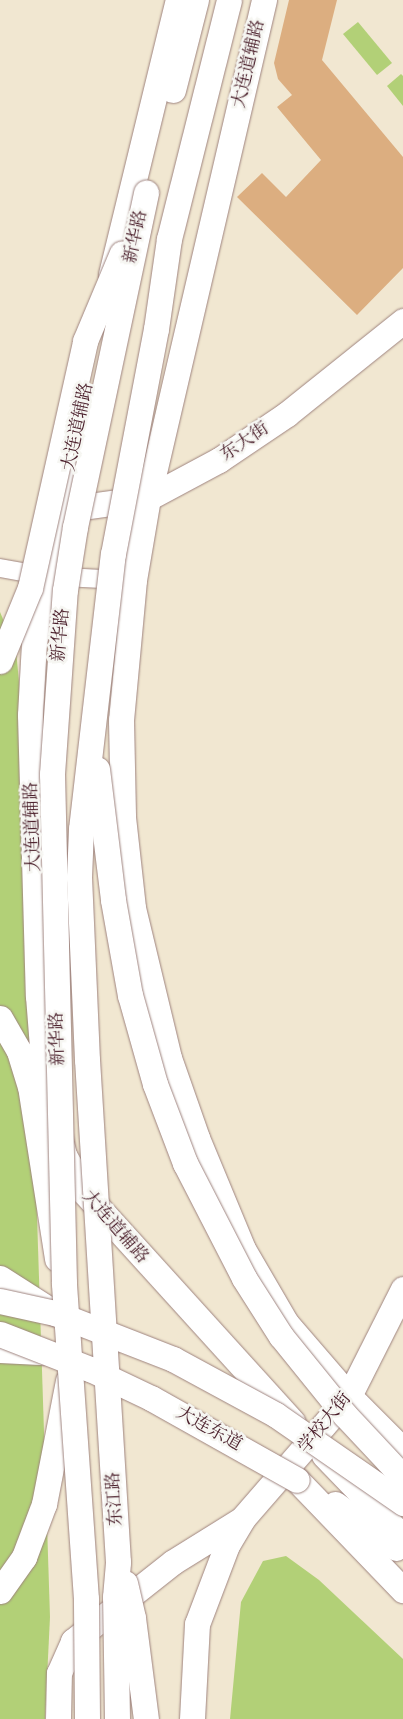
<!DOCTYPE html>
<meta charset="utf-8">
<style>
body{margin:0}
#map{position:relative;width:403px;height:1719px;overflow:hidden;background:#f1e7d1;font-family:"IM FELL DW Pica","Noto Serif SC",serif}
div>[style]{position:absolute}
.green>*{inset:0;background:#b2d077}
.building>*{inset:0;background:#dcae80}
.roads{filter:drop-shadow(0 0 1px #9e837e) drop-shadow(0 0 1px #9e837e)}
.street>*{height:18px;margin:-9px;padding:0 9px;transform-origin:9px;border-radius:9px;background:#fff}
.secondary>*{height:25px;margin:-12.5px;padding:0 12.5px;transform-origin:12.5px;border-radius:12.5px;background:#fff}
.bridges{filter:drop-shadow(0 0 1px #9e837e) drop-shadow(0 0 1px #9e837e)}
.secondary-bridge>*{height:25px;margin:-12.5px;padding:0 12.5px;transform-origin:12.5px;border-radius:12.5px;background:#fff}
span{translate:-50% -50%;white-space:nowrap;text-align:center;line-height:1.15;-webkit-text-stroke:5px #f6f6f2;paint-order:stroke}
.street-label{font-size:18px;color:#4a1f2b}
</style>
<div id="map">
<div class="green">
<div style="clip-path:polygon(358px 22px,392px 63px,377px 75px,343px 34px)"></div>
<div style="clip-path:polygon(401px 74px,403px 76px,403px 106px,387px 86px)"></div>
<div style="clip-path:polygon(0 612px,16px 650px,20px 692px,50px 1617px,45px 1719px,0 1719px)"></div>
<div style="clip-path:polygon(286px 1556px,319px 1580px,403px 1659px,403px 1719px,230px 1719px,241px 1602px,263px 1561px)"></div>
</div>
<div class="building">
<div style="clip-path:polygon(289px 0,337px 0,322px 60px,403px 157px,403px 268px,357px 315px,237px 197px,262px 173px,286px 197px,321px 160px,277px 107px,292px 95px,278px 79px,274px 63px)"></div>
</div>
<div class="roads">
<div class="street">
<div style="left:0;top:568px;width:46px;rotate:10.1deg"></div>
<div style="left:45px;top:576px;width:76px;rotate:3deg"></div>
</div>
<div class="secondary">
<div style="left:264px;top:0;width:511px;rotate:103.11deg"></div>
<div style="left:148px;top:498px;width:83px;rotate:99.7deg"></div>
<div style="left:134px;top:580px;width:141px;rotate:95.3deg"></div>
<div style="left:121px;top:720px;width:97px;rotate:88.8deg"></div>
<div style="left:123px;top:817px;width:92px;rotate:83.7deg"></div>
<div style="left:133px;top:908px;width:154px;rotate:76.5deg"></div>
<div style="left:169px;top:1058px;width:85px;rotate:70.7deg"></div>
<div style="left:197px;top:1138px;width:120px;rotate:67.5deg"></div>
<div style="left:243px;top:1249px;width:86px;rotate:59.8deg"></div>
<div style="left:286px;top:1323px;width:96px;rotate:49.2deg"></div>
<div style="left:349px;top:1396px;width:76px;rotate:45deg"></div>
<div style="left:173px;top:90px;width:93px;rotate:-75.7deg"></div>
<div style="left:111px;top:274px;width:282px;rotate:-76.3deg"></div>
<div style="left:68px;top:472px;width:174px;rotate:101.2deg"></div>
<div style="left:34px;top:643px;width:72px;rotate:93.2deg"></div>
<div style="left:30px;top:715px;width:281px;rotate:88.4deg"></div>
<div style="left:38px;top:996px;width:77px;rotate:85.5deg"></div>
<div style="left:44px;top:1073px;width:84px;rotate:76.3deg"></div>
<div style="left:64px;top:1155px;width:43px;rotate:61.1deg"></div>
<div style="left:85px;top:1193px;width:309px;rotate:47.8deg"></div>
<div style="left:60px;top:510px;width:89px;rotate:-7.8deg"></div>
<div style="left:148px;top:498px;width:81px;rotate:-28.2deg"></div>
<div style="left:219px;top:460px;width:82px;rotate:-34.1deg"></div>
<div style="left:287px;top:414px;width:149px;rotate:-38.7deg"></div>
<div style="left:0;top:1018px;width:38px;rotate:60deg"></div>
<div style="left:19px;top:1051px;width:37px;rotate:73deg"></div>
<div style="left:30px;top:1086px;width:175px;rotate:81.1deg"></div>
<div style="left:0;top:1278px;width:65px;rotate:32.5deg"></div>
<div style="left:0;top:1350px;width:40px;rotate:2.9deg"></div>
<div style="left:324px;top:1455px;width:114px;rotate:46.1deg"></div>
<div style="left:297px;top:1480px;width:153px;rotate:46.1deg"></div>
<div style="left:335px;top:1504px;width:75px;rotate:35.8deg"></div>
<div style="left:0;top:1591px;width:42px;rotate:-54.8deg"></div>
<div style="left:24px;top:1557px;width:57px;rotate:-69.3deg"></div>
<div style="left:44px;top:1504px;width:126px;rotate:-79deg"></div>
<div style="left:58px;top:1719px;width:46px;rotate:-88.8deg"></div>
<div style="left:59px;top:1673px;width:35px;rotate:-66deg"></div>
<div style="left:73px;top:1641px;width:127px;rotate:-38.3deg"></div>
<div style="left:173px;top:1562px;width:78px;rotate:-31.8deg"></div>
<div style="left:192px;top:1719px;width:95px;rotate:-87deg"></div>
<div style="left:197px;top:1624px;width:85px;rotate:-69.2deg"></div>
<div style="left:227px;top:1545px;width:31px;rotate:-59deg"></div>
<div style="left:243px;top:1518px;width:162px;rotate:-49deg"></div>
<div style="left:349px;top:1396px;width:120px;rotate:-63.2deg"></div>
</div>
</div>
<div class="bridges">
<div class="secondary-bridge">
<div style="left:0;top:661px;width:79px;rotate:-67.7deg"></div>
<div style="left:30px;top:588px;width:253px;rotate:-77.4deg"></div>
<div style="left:85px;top:341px;width:95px;rotate:-67.2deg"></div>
<div style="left:97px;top:769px;width:132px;rotate:83deg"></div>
<div style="left:113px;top:900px;width:97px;rotate:79.9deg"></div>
<div style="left:130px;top:995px;width:92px;rotate:74.3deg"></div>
<div style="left:155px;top:1084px;width:85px;rotate:69.2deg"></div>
<div style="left:185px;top:1163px;width:129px;rotate:62.8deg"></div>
<div style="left:244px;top:1278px;width:69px;rotate:57.5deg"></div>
<div style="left:281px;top:1336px;width:102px;rotate:51deg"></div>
<div style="left:345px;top:1415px;width:85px;rotate:46.9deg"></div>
<div style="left:0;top:1301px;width:56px;rotate:12.3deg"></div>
<div style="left:55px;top:1313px;width:127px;rotate:21.3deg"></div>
<div style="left:173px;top:1359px;width:117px;rotate:28.5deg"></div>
<div style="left:276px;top:1415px;width:155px;rotate:34.7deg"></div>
<div style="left:0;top:1334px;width:97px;rotate:21.3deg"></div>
<div style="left:90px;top:1369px;width:68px;rotate:25.4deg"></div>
<div style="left:151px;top:1398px;width:167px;rotate:29.3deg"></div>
<div style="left:125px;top:1583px;width:36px;rotate:77deg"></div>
<div style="left:133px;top:1618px;width:102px;rotate:82.7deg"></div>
<div style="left:87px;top:1719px;width:120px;rotate:-90.5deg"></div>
<div style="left:86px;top:1599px;width:317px;rotate:-94deg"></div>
<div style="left:64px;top:1283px;width:509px;rotate:-91.35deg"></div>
<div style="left:52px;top:774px;width:184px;rotate:-86deg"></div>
<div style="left:65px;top:590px;width:64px;rotate:-81deg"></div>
<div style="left:75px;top:527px;width:342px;rotate:-78deg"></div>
<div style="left:117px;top:1719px;width:122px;rotate:-90.9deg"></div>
<div style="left:115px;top:1597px;width:35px;rotate:-85deg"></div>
<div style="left:118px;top:1562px;width:503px;rotate:-93.53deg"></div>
<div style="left:87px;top:1060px;width:183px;rotate:-92.5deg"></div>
<div style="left:79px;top:877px;width:48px;rotate:-87.6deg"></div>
<div style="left:81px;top:829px;width:277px;rotate:-83.4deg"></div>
<div style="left:113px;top:554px;width:229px;rotate:-79.2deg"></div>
<div style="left:156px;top:329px;width:91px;rotate:-81.8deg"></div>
<div style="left:169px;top:239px;width:246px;rotate:-75.9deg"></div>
</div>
</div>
<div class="street-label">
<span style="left:249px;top:64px;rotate:-77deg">大连道辅路</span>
<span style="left:136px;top:237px;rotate:-78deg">新华路</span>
<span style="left:78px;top:427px;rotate:-78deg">大连道辅路</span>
<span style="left:245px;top:442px;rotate:-34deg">东大街</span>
<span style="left:61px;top:635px;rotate:-85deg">新华路</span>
<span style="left:33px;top:827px;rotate:-92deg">大连道辅路</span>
<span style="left:58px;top:1039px;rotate:-92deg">新华路</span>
<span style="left:115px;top:1227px;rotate:49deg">大连道辅路</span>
<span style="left:325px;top:1423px;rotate:-51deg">学校大街</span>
<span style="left:209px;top:1429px;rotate:29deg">大连东道</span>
<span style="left:115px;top:1499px;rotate:-93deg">东江路</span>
</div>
</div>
